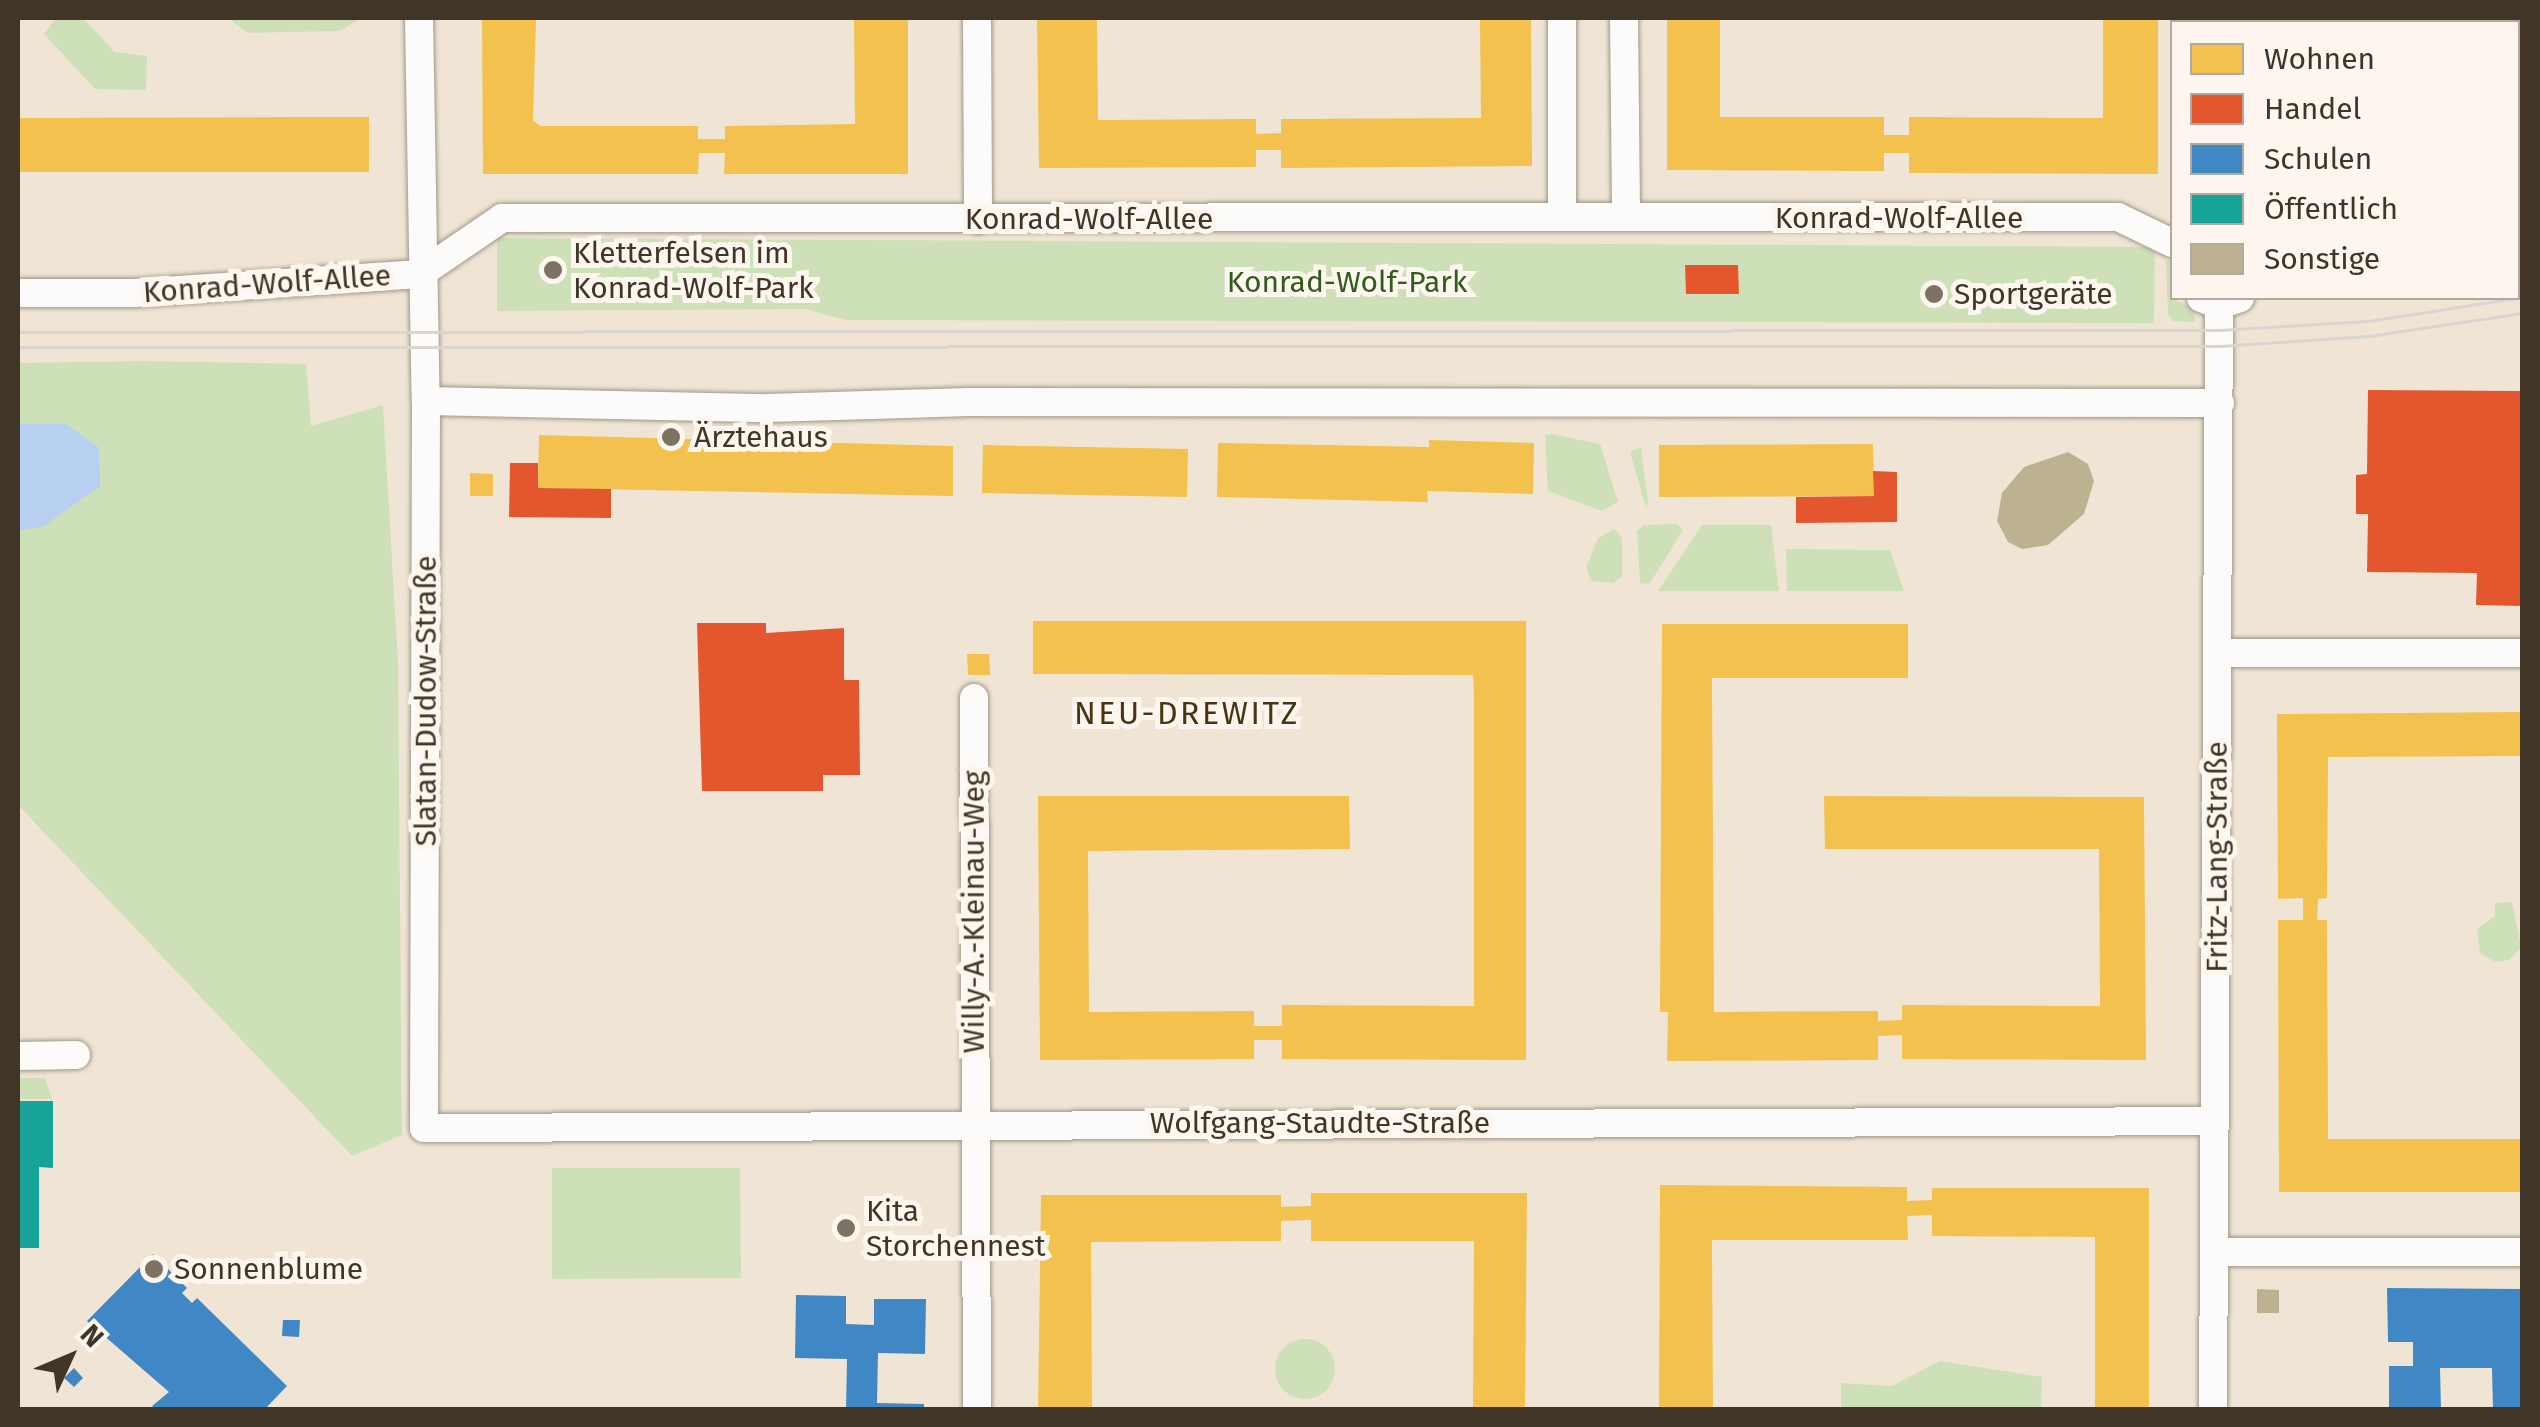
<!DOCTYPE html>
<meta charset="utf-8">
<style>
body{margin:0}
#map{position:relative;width:2540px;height:1427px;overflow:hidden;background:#f0e5d4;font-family:"Fira Sans",sans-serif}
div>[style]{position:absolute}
.green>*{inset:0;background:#cee0b8}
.round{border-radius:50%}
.water>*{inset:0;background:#b7cff0}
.homes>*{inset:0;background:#f2c14e}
.shops>*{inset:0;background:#e4572e}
.schools>*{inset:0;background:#3f88c5}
.public>*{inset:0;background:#17a398}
.building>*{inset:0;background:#bdb290}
.roads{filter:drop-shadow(0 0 2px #a09789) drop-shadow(0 0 2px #a09789)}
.minor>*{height:28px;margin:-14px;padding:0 14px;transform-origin:14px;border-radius:14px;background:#fdfbf9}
.tram>*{height:2.5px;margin:-1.25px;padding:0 1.25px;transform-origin:1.25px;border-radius:1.25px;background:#d9d5d0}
.dots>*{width:28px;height:28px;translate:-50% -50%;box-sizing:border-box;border:5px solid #fcf6ef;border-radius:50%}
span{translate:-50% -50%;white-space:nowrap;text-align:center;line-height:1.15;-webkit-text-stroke:10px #fcf6ef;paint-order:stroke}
.street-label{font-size:30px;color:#403526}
.poi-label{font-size:30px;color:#403526}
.left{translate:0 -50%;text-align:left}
.park-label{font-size:30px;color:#315c1b}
.neighbourhood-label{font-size:32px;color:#4a3512;letter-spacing:2.5px}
.frame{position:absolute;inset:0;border:20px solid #403526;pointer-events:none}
.legend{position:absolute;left:2170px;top:20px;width:350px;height:280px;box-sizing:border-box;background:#fcf6ef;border:2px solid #b1a99f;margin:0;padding:12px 18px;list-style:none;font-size:30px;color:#403526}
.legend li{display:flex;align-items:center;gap:20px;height:50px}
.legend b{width:50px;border:2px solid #b1a99f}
.north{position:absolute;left:20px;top:1307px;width:100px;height:100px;-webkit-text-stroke:8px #fcf6ef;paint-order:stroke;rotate:46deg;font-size:28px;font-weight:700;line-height:40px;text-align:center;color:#403526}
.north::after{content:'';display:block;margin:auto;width:35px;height:45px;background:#403526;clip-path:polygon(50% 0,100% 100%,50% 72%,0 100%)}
</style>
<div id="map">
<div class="green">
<div style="clip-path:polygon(56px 18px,83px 18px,115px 52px,147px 56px,146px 90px,95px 89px,44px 34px)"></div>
<div style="clip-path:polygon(227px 18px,362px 18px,339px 31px,248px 33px)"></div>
<div style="clip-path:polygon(497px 238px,2155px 247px,2154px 323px,845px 320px,805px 309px,497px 311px)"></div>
<div style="clip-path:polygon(2172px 259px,2172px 298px,2194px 309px,2195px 322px,2173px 321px,2168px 315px,2166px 261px)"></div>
<div style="clip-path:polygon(142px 361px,306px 364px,311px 426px,383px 405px,398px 663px,402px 1135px,352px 1156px,18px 805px,18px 363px)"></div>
<div style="clip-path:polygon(1551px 434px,1600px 444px,1618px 502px,1602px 511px,1548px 491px,1545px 435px)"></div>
<div style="clip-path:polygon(1641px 447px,1648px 503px,1646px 507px,1630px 452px)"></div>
<div style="clip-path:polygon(1677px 524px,1683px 530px,1650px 583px,1640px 584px,1637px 531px,1643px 525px)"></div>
<div style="clip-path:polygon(1702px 525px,1771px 525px,1779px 591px,1658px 591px)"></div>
<div style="clip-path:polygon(1614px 529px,1622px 538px,1622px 577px,1613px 583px,1591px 581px,1586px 567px,1598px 538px)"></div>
<div style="clip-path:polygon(1786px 549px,1890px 550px,1904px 591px,1787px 591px)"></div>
<div style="clip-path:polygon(2512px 902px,2521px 947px,2509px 960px,2495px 962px,2480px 953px,2477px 929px,2495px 916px,2495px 903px)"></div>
<div style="clip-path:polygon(18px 1078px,45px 1078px,52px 1099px,18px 1099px)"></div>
<div style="clip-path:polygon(552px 1168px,740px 1168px,741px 1278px,552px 1279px)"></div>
<div class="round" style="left:1275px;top:1339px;width:60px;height:60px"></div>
<div style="clip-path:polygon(1940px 1361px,2042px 1377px,2041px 1409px,1841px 1409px,1841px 1383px,1892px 1386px)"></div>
</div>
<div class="water">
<div style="clip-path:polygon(18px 424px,66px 424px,99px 448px,100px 486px,44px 526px,18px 531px)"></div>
</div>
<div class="homes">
<div style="clip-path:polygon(482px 18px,536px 18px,533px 121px,541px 126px,698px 126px,698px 139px,725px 139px,725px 126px,855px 124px,854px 18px,908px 18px,908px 174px,724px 174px,725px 153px,699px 153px,698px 174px,483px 174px)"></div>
<div style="clip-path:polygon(1037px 18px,1097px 18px,1098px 120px,1256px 119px,1256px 134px,1281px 133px,1281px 119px,1481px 118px,1480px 18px,1531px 18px,1532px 166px,1281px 168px,1281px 150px,1256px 150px,1256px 167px,1039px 168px)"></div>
<div style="clip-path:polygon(1667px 18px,1720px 18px,1720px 117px,1884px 117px,1884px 135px,1909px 135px,1909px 117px,2103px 118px,2103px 18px,2158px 18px,2158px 174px,1909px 173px,1909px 153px,1884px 153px,1884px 171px,1667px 170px)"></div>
<div style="clip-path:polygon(2270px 18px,2356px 18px,2356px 22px,2271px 22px)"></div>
<div style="clip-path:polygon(2518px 47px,2522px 47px,2522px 123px,2518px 123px)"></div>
<div style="clip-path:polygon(369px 117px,369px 172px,18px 172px,18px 118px)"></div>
<div style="clip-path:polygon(539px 435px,953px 446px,953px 496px,538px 488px)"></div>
<div style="clip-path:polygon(1429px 440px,1534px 443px,1533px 494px,1427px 491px,1428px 502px,1217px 497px,1218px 443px,1429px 447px)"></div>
<div style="clip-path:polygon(1873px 444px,1874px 496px,1659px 497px,1659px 445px)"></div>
<div style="clip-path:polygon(983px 445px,1188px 449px,1187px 497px,982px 493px)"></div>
<div style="clip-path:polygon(470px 473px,493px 474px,493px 496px,470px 496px)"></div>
<div style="clip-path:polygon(1033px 621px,1526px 621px,1526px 1060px,1282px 1059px,1282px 1040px,1254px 1040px,1254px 1059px,1040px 1060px,1038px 796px,1349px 796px,1350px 849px,1088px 851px,1089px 1012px,1254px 1011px,1254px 1026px,1282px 1026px,1282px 1005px,1474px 1006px,1474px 695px,1473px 675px,1033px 674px)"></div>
<div style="clip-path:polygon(1662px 624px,1908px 624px,1908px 678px,1712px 678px,1714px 1012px,1878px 1011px,1878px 1021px,1902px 1020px,1902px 1005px,2100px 1006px,2099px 849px,1825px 849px,1824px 796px,2144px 797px,2146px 1060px,1902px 1059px,1902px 1035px,1878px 1036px,1878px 1060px,1667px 1061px,1668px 1012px,1660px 1012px)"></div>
<div style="clip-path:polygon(967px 654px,989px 654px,990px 675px,968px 675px)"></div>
<div style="clip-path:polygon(2522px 712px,2522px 756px,2328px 757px,2327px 898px,2318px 899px,2317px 920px,2327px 920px,2328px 1139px,2522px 1139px,2522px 1192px,2279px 1192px,2278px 920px,2303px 920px,2303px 898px,2278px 899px,2277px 714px)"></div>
<div style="clip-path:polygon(1660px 1185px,1907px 1187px,1907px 1201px,1932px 1200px,1932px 1188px,2149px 1188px,2149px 1410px,2095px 1410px,2095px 1237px,1932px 1236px,1932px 1215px,1907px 1216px,1908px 1240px,1712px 1240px,1713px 1410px,1659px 1410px)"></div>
<div style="clip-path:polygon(1311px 1193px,1527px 1193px,1525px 1410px,1473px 1410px,1474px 1241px,1311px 1241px,1311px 1220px,1281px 1221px,1281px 1241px,1091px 1242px,1092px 1410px,1038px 1410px,1041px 1195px,1281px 1195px,1281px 1207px,1311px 1206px)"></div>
</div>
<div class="shops">
<div style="clip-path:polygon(1685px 265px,1738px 265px,1739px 294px,1686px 294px)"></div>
<div style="clip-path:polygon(2368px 390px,2522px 391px,2522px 606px,2476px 605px,2477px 573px,2367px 572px,2368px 514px,2356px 514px,2356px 475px,2367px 474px)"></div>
<div style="clip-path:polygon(510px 463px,538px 463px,538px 488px,611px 489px,611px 518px,509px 517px)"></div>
<div style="clip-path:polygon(1873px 471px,1897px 472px,1897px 522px,1796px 523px,1796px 497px,1874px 496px)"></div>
<div style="clip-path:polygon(697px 623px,766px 623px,766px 633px,844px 628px,844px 680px,859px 680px,860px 775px,823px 775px,823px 791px,702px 791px)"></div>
</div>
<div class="schools">
<div style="clip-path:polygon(153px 1254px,187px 1288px,182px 1293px,192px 1303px,197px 1298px,287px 1386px,264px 1410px,156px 1410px,152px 1406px,169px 1392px,87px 1321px)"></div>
<div style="clip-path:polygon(2387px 1288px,2522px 1289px,2522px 1410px,2493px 1410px,2492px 1368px,2440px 1368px,2441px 1410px,2389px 1410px,2389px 1366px,2413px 1366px,2413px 1342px,2388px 1342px)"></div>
<div style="clip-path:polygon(796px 1295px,846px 1296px,846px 1324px,874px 1325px,874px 1299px,926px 1299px,925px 1354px,878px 1353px,877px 1403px,924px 1404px,924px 1410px,846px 1410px,847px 1359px,795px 1358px)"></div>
<div style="clip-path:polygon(283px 1320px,300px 1320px,299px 1337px,282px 1336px)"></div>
<div style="clip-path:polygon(74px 1368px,83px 1378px,74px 1387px,64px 1378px)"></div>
</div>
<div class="public">
<div style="clip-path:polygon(18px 1101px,53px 1101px,53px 1168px,39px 1167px,39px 1248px,18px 1248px)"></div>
</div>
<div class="building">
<div style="clip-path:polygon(2068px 452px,2088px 464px,2094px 481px,2084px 514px,2048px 545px,2022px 549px,2008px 542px,1997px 521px,2002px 493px,2024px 467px)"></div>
<div style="clip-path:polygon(2257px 1289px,2279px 1290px,2279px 1313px,2257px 1313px)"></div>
</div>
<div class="roads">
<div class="minor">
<div style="left:419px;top:18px;width:383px;rotate:89deg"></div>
<div style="left:426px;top:401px;width:727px;rotate:90.16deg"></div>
<div style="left:424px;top:1128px;width:1791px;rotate:-0.22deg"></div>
<div style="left:977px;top:18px;width:202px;rotate:89.7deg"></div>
<div style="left:1562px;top:18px;width:198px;rotate:90deg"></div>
<div style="left:1624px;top:18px;width:198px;rotate:89.4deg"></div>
<div style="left:2213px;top:22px;width:4px;rotate:-90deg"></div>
<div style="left:2518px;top:238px;width:4px;rotate:-14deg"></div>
<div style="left:18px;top:293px;width:116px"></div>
<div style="left:134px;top:293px;width:287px;rotate:-3.8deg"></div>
<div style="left:420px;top:274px;width:99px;rotate:-34.3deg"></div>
<div style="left:502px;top:218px;width:1616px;rotate:-0.04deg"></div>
<div style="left:2118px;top:217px;width:60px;rotate:25.7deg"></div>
<div style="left:2201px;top:298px;width:19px;rotate:21deg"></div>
<div style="left:2219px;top:305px;width:22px;rotate:-18deg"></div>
<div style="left:426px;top:401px;width:341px;rotate:1.2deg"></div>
<div style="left:767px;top:408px;width:202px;rotate:-1.7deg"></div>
<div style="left:969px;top:402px;width:1251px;rotate:0.05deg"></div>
<div style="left:2219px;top:653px;width:303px"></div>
<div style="left:974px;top:698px;width:712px;rotate:89.76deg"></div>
<div style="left:18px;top:1056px;width:58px;rotate:-1deg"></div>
<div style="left:2215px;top:1252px;width:307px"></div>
<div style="left:2213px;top:1410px;width:1105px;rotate:-89.69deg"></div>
</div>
</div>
<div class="tram">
<div style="left:18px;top:332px;width:2202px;rotate:-0.05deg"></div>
<div style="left:2220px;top:330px;width:149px;rotate:-3.5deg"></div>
<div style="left:2369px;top:321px;width:155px;rotate:-8.9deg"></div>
<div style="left:18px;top:347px;width:2202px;rotate:-0.03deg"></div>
<div style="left:2220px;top:346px;width:149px;rotate:-3.8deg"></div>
<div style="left:2369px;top:336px;width:155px;rotate:-8.5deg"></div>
</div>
<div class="dots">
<div style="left:553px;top:270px;background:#7e7363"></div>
<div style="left:1934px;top:294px;background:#7e7363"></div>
<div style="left:671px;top:437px;background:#7e7363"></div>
<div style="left:846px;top:1228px;background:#7e7363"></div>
<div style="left:154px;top:1269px;background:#7e7363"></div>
</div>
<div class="street-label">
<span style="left:1899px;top:218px">Konrad-Wolf-Allee</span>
<span style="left:1089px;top:219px">Konrad-Wolf-Allee</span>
<span style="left:267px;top:284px;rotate:-4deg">Konrad-Wolf-Allee</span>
<span style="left:426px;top:701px;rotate:-90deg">Slatan-Dudow-Straße</span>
<span style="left:2217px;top:857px;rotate:-90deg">Fritz-Lang-Straße</span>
<span style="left:974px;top:912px;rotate:-90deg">Willy-A.-Kleinau-Weg</span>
<span style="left:1320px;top:1123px">Wolfgang-Staudte-Straße</span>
</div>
<div class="poi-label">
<span class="left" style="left:573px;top:270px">Kletterfelsen im<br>Konrad-Wolf-Park</span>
<span class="left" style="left:1954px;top:294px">Sportgeräte</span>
<span class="left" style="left:694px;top:437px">Ärztehaus</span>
<span class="left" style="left:866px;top:1228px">Kita<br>Storchennest</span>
<span class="left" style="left:174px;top:1269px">Sonnenblume</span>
</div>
<div class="park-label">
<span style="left:1347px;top:282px">Konrad-Wolf-Park</span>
</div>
<div class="neighbourhood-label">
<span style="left:1187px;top:713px">NEU-DREWITZ</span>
</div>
<div class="frame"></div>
<ul class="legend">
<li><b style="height:28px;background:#f2c14e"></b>Wohnen</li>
<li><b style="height:28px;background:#e4572e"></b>Handel</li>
<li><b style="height:28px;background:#3f88c5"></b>Schulen</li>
<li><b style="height:28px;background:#17a398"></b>Öffentlich</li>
<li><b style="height:28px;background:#bdb290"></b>Sonstige</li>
</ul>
<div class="north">N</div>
</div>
